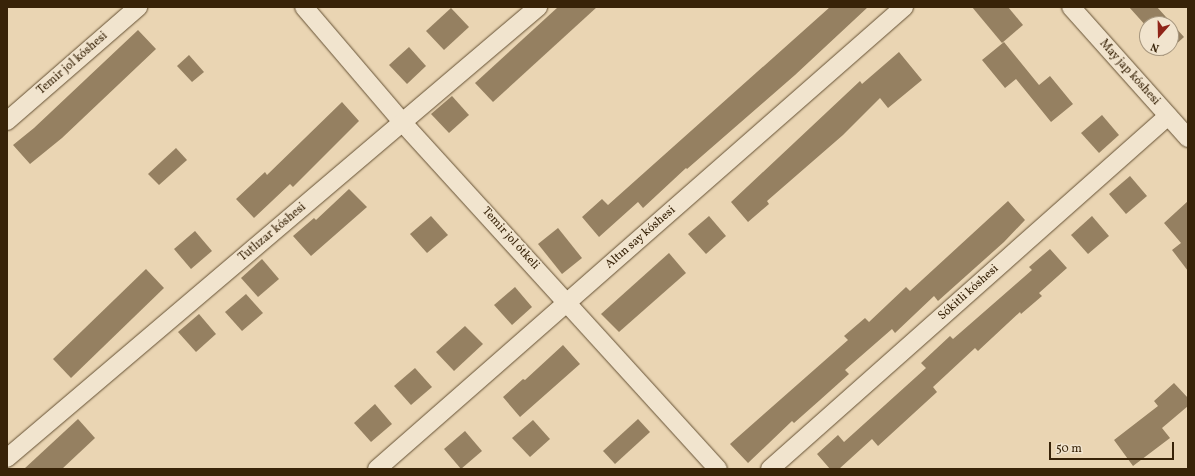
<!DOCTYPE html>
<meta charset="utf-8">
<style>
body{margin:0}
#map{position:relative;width:1195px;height:476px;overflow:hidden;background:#ead5b3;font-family:Vollkorn,serif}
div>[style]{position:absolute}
.building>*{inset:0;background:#958061}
.roads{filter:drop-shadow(0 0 1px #645033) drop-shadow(0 0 1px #645033)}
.street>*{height:18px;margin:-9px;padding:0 9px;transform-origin:9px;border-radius:9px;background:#f1e4ce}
span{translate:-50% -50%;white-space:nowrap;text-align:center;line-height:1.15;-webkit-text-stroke:3.5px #f1e4ce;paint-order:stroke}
.street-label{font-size:12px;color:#382308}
.frame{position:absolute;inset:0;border:8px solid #382308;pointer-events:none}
.north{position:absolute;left:1139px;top:16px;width:40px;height:40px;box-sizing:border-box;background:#f1e4ce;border:1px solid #a7977f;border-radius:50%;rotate:200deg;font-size:11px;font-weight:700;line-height:16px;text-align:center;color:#382308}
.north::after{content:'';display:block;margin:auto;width:14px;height:18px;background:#8f2418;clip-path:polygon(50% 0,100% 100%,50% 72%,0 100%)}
.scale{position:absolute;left:1049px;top:442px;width:125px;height:18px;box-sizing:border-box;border:2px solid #382308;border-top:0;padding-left:5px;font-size:12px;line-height:14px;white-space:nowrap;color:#382308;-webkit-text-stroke:3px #f1e4ce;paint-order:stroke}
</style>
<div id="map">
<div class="building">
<div style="clip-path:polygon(558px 7px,597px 7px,493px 102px,475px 83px)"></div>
<div style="clip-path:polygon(830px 7px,868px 7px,795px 75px,687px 169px,686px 168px,643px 208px,638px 202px,599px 237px,582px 217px,602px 199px,608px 205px)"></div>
<div style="clip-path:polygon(972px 7px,1008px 7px,1023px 25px,1002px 43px)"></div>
<div style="clip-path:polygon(1129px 7px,1157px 7px,1184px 37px,1163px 56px,1156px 48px,1171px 48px,1171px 24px,1147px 24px,1147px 27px)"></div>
<div style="clip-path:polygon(451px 8px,469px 27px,444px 50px,426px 31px)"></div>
<div style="clip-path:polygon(138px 30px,156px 49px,62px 138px,30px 164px,13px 145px,34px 128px)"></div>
<div style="clip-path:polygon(1004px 42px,1039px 85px,1050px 76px,1073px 104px,1051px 122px,1016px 79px,1005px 88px,982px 60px)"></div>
<div style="clip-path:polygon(409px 47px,426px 66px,407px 84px,389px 65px)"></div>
<div style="clip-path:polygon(899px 52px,922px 80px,888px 108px,880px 98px,843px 135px,767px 201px,769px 204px,748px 222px,731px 202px,860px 81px,862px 84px)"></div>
<div style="clip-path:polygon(189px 55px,204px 72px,192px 82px,177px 66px)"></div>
<div style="clip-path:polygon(452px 96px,469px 115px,449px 133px,431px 114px)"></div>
<div style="clip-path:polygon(342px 102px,359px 121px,293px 187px,290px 184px,254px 218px,236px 199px,265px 172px,267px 175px)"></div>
<div style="clip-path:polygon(1102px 115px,1119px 135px,1099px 153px,1081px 133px)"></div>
<div style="clip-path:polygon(176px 148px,187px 160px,159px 185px,148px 174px)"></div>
<div style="clip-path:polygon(1130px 176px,1147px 196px,1126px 214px,1109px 194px)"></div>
<div style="clip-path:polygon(349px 189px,367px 207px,311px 256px,293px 236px,314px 218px,316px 220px)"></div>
<div style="clip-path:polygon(1008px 201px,1025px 220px,1004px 242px,938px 301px,934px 296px,895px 333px,892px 329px,845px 370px,849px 374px,820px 400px,794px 423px,792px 421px,748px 463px,730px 444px,848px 340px,844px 336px,865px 318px,869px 322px,906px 287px,910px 291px)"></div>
<div style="clip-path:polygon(1188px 201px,1188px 271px,1172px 250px,1181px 243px,1164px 223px)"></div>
<div style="clip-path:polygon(431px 216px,448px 235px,427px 253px,410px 234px)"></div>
<div style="clip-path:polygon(709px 216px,726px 236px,706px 254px,688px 234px)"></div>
<div style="clip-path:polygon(1092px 216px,1109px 236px,1088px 254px,1071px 235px)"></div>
<div style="clip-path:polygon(558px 228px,582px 258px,562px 274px,538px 244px)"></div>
<div style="clip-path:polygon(195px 231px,212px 251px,191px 269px,174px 249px)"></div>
<div style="clip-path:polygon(1050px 249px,1067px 268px,1039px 293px,1042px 296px,1021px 314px,1020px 312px,978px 351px,975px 348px,933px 387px,937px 392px,878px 446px,872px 439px,839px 469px,830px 469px,817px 454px,838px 435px,844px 442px,926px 368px,921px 363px,950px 336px,953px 339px,1032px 270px,1029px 267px)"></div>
<div style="clip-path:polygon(669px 253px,686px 273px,619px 332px,601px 314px)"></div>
<div style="clip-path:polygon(262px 259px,279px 279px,258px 297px,241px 278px)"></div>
<div style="clip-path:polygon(146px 269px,164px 288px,71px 378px,53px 359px)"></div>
<div style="clip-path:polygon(515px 287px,532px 307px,512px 325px,494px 305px)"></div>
<div style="clip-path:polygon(246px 294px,263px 313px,242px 331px,225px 312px)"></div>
<div style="clip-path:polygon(199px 314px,216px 334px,196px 352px,178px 332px)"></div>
<div style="clip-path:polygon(465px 326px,483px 344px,454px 371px,436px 352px)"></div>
<div style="clip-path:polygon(563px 345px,580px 364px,520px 417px,503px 397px,523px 379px,525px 380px)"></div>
<div style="clip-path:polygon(415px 368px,432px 387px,411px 405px,394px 386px)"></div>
<div style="clip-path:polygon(1174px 383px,1188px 398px,1188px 406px,1162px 428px,1170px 438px,1133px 466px,1114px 440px,1158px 406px,1154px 401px)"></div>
<div style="clip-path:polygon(375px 404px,392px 424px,371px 442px,354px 423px)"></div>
<div style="clip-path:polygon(78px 419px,95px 438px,62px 469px,24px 469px)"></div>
<div style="clip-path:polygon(638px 419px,650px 432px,615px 464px,603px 451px)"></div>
<div style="clip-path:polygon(533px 420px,550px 439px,530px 457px,512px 438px)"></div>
<div style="clip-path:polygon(465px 431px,482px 451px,461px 469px,444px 449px)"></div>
</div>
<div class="roads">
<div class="street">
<div style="left:304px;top:7px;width:153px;rotate:49.5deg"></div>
<div style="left:403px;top:123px;width:468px;rotate:47.7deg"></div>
<div style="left:1071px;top:7px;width:176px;rotate:48.2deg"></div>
<div style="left:7px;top:121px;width:174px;rotate:-41deg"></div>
<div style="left:7px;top:458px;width:697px;rotate:-40.34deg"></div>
<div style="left:377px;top:469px;width:701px;rotate:-41.24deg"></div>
<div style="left:770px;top:469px;width:532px;rotate:-41.57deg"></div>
</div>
</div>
<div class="street-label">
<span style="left:73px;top:64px;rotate:-41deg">Temir jol kóshesi</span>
<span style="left:1129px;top:73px;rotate:48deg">May jap kóshesi</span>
<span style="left:273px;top:233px;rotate:-40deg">Tutlızar kóshesi</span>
<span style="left:641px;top:238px;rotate:-41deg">Altın say kóshesi</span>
<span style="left:510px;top:239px;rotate:48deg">Temir jol ótkeli</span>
<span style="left:969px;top:293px;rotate:-42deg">Sókitli kóshesi</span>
</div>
<div class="frame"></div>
<div class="north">N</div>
<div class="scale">50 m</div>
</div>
